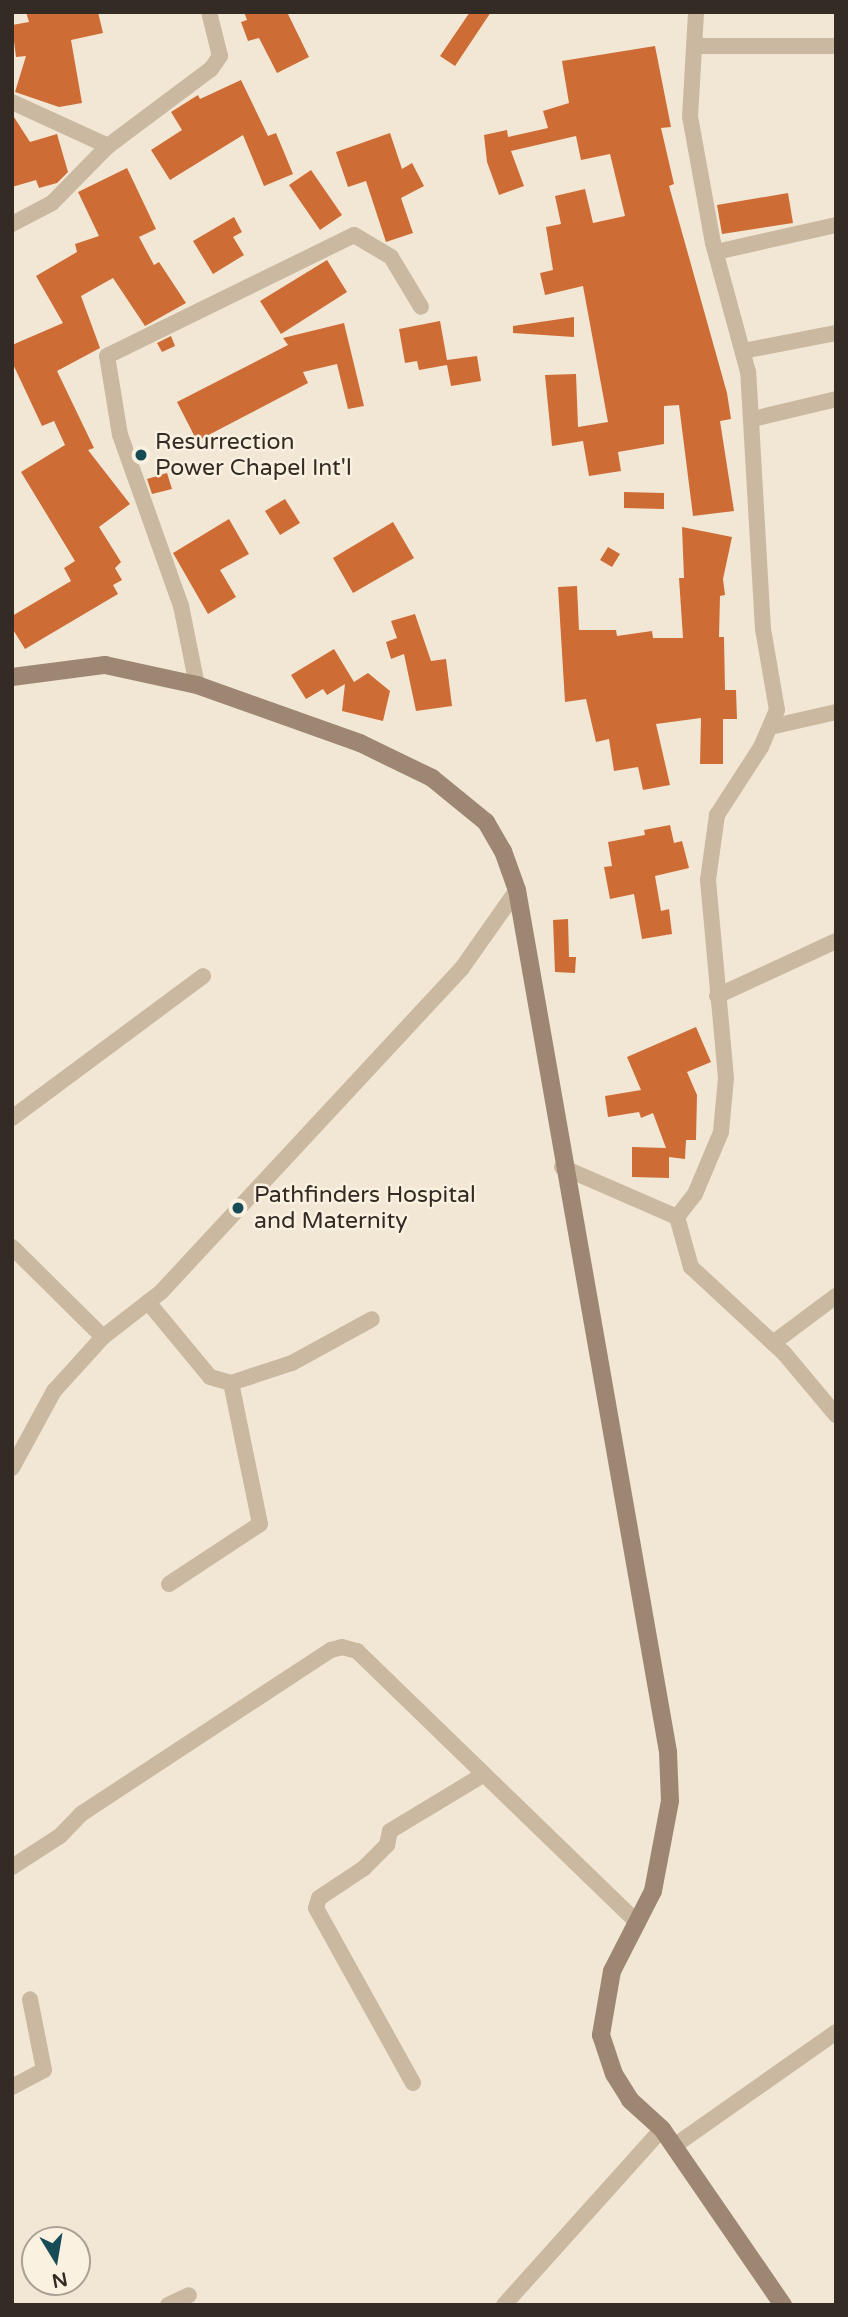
<!DOCTYPE html>
<style>
body{margin:0}
#map{position:relative;width:848px;height:2317px;overflow:hidden;background:#f2e7d5;font-family:"Varela Round",sans-serif}
div>[style]{position:absolute}
.building>*{inset:0;background:#ce6c36}
.street>*{height:16px;margin:-8px;padding:0 8px;transform-origin:8px;border-radius:8px;background:#cab8a0}
.secondary>*{height:18px;margin:-9px;padding:0 9px;transform-origin:9px;border-radius:9px;background:#9e8772}
.dots>*{width:19px;height:19px;translate:-50% -50%;box-sizing:border-box;border:4px solid #faf1e1;border-radius:50%}
span{translate:-50% -50%;white-space:nowrap;text-align:center;line-height:1.15;-webkit-text-stroke:5px #faf1e1;paint-order:stroke}
.poi-label{font-size:23px;color:#342b24}
.left{translate:0 -50%;text-align:left}
.frame{position:absolute;inset:0;border:14px solid #342b24;pointer-events:none}
.north{position:absolute;left:21px;top:2226px;width:70px;height:70px;box-sizing:border-box;background:#faf1e1;border:2px solid #aba295;border-radius:50%;rotate:169deg;font-size:19px;font-weight:700;line-height:28px;text-align:center;color:#342b24}
.north::after{content:'';display:block;margin:auto;width:24px;height:32px;background:#174c57;clip-path:polygon(50% 0,100% 100%,50% 72%,0 100%)}
</style>
<div id="map">
<div class="building">
<div style="clip-path:polygon(26px 12px,98px 12px,103px 33px,71px 40px,82px 103px,59px 107px,15px 92px,26px 56px,16px 57px,12px 25px,29px 22px)"></div>
<div style="clip-path:polygon(244px 12px,287px 12px,309px 57px,277px 73px,259px 38px,248px 41px,241px 22px,247px 20px)"></div>
<div style="clip-path:polygon(470px 12px,491px 12px,455px 66px,440px 56px)"></div>
<div style="clip-path:polygon(655px 46px,671px 127px,661px 128px,674px 184px,669px 186px,727px 393px,731px 419px,720px 421px,734px 511px,693px 516px,679px 405px,664px 406px,664px 444px,618px 452px,621px 471px,589px 476px,583px 441px,552px 446px,545px 375px,576px 374px,578px 427px,608px 422px,583px 286px,545px 295px,540px 273px,553px 270px,546px 227px,561px 224px,555px 196px,585px 189px,593px 223px,625px 216px,610px 154px,581px 160px,576px 136px,511px 151px,524px 186px,499px 195px,487px 162px,484px 135px,507px 130px,508px 137px,548px 128px,543px 111px,569px 103px,562px 61px)"></div>
<div style="clip-path:polygon(241px 80px,268px 136px,276px 133px,293px 174px,264px 186px,243px 135px,170px 180px,151px 150px,182px 130px,171px 112px,198px 95px,200px 99px)"></div>
<div style="clip-path:polygon(12px 114px,30px 142px,57px 134px,68px 172px,57px 183px,39px 188px,36px 180px,12px 187px)"></div>
<div style="clip-path:polygon(390px 133px,402px 169px,412px 163px,424px 186px,401px 198px,413px 233px,386px 242px,366px 181px,348px 187px,336px 152px)"></div>
<div style="clip-path:polygon(127px 168px,156px 229px,139px 237px,154px 265px,159px 262px,186px 303px,145px 326px,113px 278px,81px 296px,100px 348px,57px 371px,94px 448px,88px 450px,130px 504px,99px 527px,121px 562px,115px 568px,122px 580px,113px 585px,118px 594px,25px 649px,12px 628px,12px 616px,71px 581px,64px 568px,75px 561px,21px 472px,65px 445px,54px 421px,42px 426px,12px 362px,12px 345px,63px 323px,36px 276px,77px 252px,75px 244px,99px 236px,78px 192px)"></div>
<div style="clip-path:polygon(311px 170px,342px 215px,320px 230px,289px 185px)"></div>
<div style="clip-path:polygon(788px 193px,793px 223px,722px 234px,717px 205px)"></div>
<div style="clip-path:polygon(234px 217px,242px 232px,233px 237px,244px 255px,213px 274px,193px 241px)"></div>
<div style="clip-path:polygon(327px 260px,347px 292px,281px 334px,260px 301px)"></div>
<div style="clip-path:polygon(574px 317px,574px 337px,513px 333px,513px 326px)"></div>
<div style="clip-path:polygon(440px 321px,447px 360px,477px 356px,481px 381px,451px 386px,447px 365px,419px 370px,417px 361px,405px 363px,399px 329px)"></div>
<div style="clip-path:polygon(344px 323px,364px 406px,348px 409px,337px 364px,303px 372px,308px 383px,197px 441px,177px 402px,288px 345px,283px 338px)"></div>
<div style="clip-path:polygon(171px 336px,175px 346px,162px 352px,157px 343px)"></div>
<div style="clip-path:polygon(167px 473px,172px 489px,152px 494px,147px 479px)"></div>
<div style="clip-path:polygon(624px 492px,664px 493px,664px 509px,624px 508px)"></div>
<div style="clip-path:polygon(285px 499px,300px 523px,280px 535px,265px 511px)"></div>
<div style="clip-path:polygon(229px 519px,249px 554px,220px 570px,236px 597px,208px 614px,173px 553px)"></div>
<div style="clip-path:polygon(393px 522px,414px 558px,353px 593px,333px 558px)"></div>
<div style="clip-path:polygon(682px 527px,732px 537px,723px 579px,725px 595px,720px 596px,719px 637px,724px 637px,725px 690px,736px 690px,737px 719px,723px 719px,723px 764px,700px 764px,701px 718px,656px 724px,670px 785px,643px 790px,638px 767px,614px 771px,609px 739px,596px 742px,586px 699px,565px 702px,558px 587px,577px 586px,579px 630px,616px 630px,617px 636px,652px 631px,653px 638px,683px 638px,679px 578px,684px 578px)"></div>
<div style="clip-path:polygon(608px 547px,620px 554px,612px 567px,600px 560px)"></div>
<div style="clip-path:polygon(415px 614px,431px 661px,446px 659px,452px 706px,416px 711px,404px 654px,391px 659px,386px 642px,397px 638px,391px 621px)"></div>
<div style="clip-path:polygon(334px 649px,354px 682px,368px 673px,390px 691px,383px 721px,342px 711px,345px 684px,327px 695px,323px 689px,306px 699px,291px 675px)"></div>
<div style="clip-path:polygon(670px 825px,674px 843px,682px 841px,689px 868px,655px 876px,661px 911px,669px 909px,672px 934px,642px 939px,634px 894px,610px 899px,604px 867px,612px 866px,608px 842px,645px 835px,644px 830px)"></div>
<div style="clip-path:polygon(568px 919px,569px 957px,576px 957px,575px 973px,555px 972px,553px 920px)"></div>
<div style="clip-path:polygon(696px 1027px,711px 1062px,687px 1072px,697px 1095px,696px 1140px,686px 1140px,685px 1159px,669px 1157px,669px 1178px,632px 1177px,632px 1147px,666px 1148px,653px 1113px,641px 1118px,639px 1112px,608px 1117px,605px 1096px,641px 1090px,627px 1057px)"></div>
</div>
<div class="street">
<div style="left:697px;top:46px;width:139px"></div>
<div style="left:12px;top:102px;width:106px;rotate:24.6deg"></div>
<div style="left:108px;top:146px;width:129px;rotate:-36.8deg"></div>
<div style="left:211px;top:69px;width:16px;rotate:-55deg"></div>
<div style="left:220px;top:56px;width:45px;rotate:-104deg"></div>
<div style="left:12px;top:224px;width:45px;rotate:-27.7deg"></div>
<div style="left:52px;top:203px;width:80px;rotate:-45.5deg"></div>
<div style="left:716px;top:252px;width:123px;rotate:-12.7deg"></div>
<div style="left:743px;top:351px;width:95px;rotate:-11deg"></div>
<div style="left:753px;top:419px;width:85px;rotate:-13.5deg"></div>
<div style="left:197px;top:685px;width:81px;rotate:-101.4deg"></div>
<div style="left:181px;top:606px;width:182px;rotate:-109.6deg"></div>
<div style="left:120px;top:435px;width:80px;rotate:-99.3deg"></div>
<div style="left:107px;top:356px;width:275px;rotate:-26.1deg"></div>
<div style="left:354px;top:235px;width:43px;rotate:30.7deg"></div>
<div style="left:391px;top:257px;width:58px;rotate:59deg"></div>
<div style="left:770px;top:727px;width:68px;rotate:-12.8deg"></div>
<div style="left:717px;top:996px;width:131px;rotate:-24.8deg"></div>
<div style="left:12px;top:1118px;width:238px;rotate:-36.6deg"></div>
<div style="left:562px;top:1167px;width:125px;rotate:23.5deg"></div>
<div style="left:677px;top:1217px;width:29px;rotate:-52deg"></div>
<div style="left:695px;top:1194px;width:67px;rotate:-67.2deg"></div>
<div style="left:721px;top:1132px;width:54px;rotate:-84.7deg"></div>
<div style="left:726px;top:1078px;width:199px;rotate:-95.2deg"></div>
<div style="left:708px;top:880px;width:66px;rotate:-82.1deg"></div>
<div style="left:717px;top:815px;width:81px;rotate:-57.1deg"></div>
<div style="left:761px;top:747px;width:40px;rotate:-66.6deg"></div>
<div style="left:777px;top:710px;width:82px;rotate:-99.8deg"></div>
<div style="left:763px;top:629px;width:257px;rotate:-93.3deg"></div>
<div style="left:748px;top:372px;width:134px;rotate:-105.2deg"></div>
<div style="left:713px;top:243px;width:128px;rotate:-100.3deg"></div>
<div style="left:690px;top:117px;width:105px;rotate:-86.7deg"></div>
<div style="left:677px;top:1217px;width:52px;rotate:74.4deg"></div>
<div style="left:691px;top:1267px;width:127px;rotate:42.8deg"></div>
<div style="left:784px;top:1353px;width:81px;rotate:50deg"></div>
<div style="left:12px;top:1247px;width:128px;rotate:44.7deg"></div>
<div style="left:148px;top:1302px;width:97px;rotate:50.4deg"></div>
<div style="left:210px;top:1377px;width:22px;rotate:16deg"></div>
<div style="left:231px;top:1383px;width:64px;rotate:-18.2deg"></div>
<div style="left:292px;top:1363px;width:91px;rotate:-28.8deg"></div>
<div style="left:773px;top:1343px;width:79px;rotate:-36.7deg"></div>
<div style="left:12px;top:1468px;width:88px;rotate:-61.4deg"></div>
<div style="left:54px;top:1391px;width:73px;rotate:-47.8deg"></div>
<div style="left:103px;top:1337px;width:73px;rotate:-37.8deg"></div>
<div style="left:161px;top:1292px;width:442px;rotate:-47.1deg"></div>
<div style="left:462px;top:968px;width:95px;rotate:-54.8deg"></div>
<div style="left:169px;top:1584px;width:109px;rotate:-33.4deg"></div>
<div style="left:260px;top:1524px;width:144px;rotate:-101.6deg"></div>
<div style="left:12px;top:1867px;width:57px;rotate:-32.9deg"></div>
<div style="left:60px;top:1836px;width:30px;rotate:-46deg"></div>
<div style="left:81px;top:1814px;width:299px;rotate:-33.3deg"></div>
<div style="left:331px;top:1650px;width:11px;rotate:-15deg"></div>
<div style="left:342px;top:1647px;width:16px;rotate:15deg"></div>
<div style="left:357px;top:1651px;width:391px;rotate:44.1deg"></div>
<div style="left:413px;top:2083px;width:200px;rotate:-119deg"></div>
<div style="left:316px;top:1908px;width:10px;rotate:-73deg"></div>
<div style="left:319px;top:1898px;width:54px;rotate:-33.7deg"></div>
<div style="left:364px;top:1868px;width:33px;rotate:-45deg"></div>
<div style="left:387px;top:1845px;width:14px;rotate:-78deg"></div>
<div style="left:390px;top:1831px;width:109px;rotate:-31.1deg"></div>
<div style="left:12px;top:2087px;width:36px;rotate:-28deg"></div>
<div style="left:44px;top:2070px;width:72px;rotate:-101.2deg"></div>
<div style="left:674px;top:2146px;width:198px;rotate:-35.1deg"></div>
<div style="left:168px;top:2305px;width:23px;rotate:-25deg"></div>
<div style="left:504px;top:2305px;width:237px;rotate:-48.1deg"></div>
</div>
<div class="secondary">
<div style="left:12px;top:677px;width:94px;rotate:-7.4deg"></div>
<div style="left:105px;top:665px;width:94px;rotate:12.3deg"></div>
<div style="left:197px;top:685px;width:173px;rotate:19.6deg"></div>
<div style="left:360px;top:743px;width:80px;rotate:25.9deg"></div>
<div style="left:432px;top:778px;width:70px;rotate:39.2deg"></div>
<div style="left:486px;top:822px;width:34px;rotate:60deg"></div>
<div style="left:503px;top:851px;width:41px;rotate:70.3deg"></div>
<div style="left:517px;top:890px;width:875px;rotate:80.06deg"></div>
<div style="left:668px;top:1752px;width:49px;rotate:87.7deg"></div>
<div style="left:670px;top:1801px;width:92px;rotate:100.7deg"></div>
<div style="left:653px;top:1891px;width:90px;rotate:117.1deg"></div>
<div style="left:612px;top:1971px;width:65px;rotate:99.8deg"></div>
<div style="left:601px;top:2035px;width:41px;rotate:71.6deg"></div>
<div style="left:614px;top:2074px;width:31px;rotate:58deg"></div>
<div style="left:630px;top:2100px;width:43px;rotate:42.2deg"></div>
<div style="left:662px;top:2129px;width:214px;rotate:55.5deg"></div>
</div>
<div class="dots">
<div style="left:141px;top:455px;background:#174c57"></div>
<div style="left:238px;top:1208px;background:#174c57"></div>
</div>
<div class="poi-label">
<span class="left" style="left:155px;top:455px">Resurrection<br>Power Chapel Int'l</span>
<span class="left" style="left:254px;top:1208px">Pathfinders Hospital<br>and Maternity</span>
</div>
<div class="frame"></div>
<div class="north">N</div>
</div>
